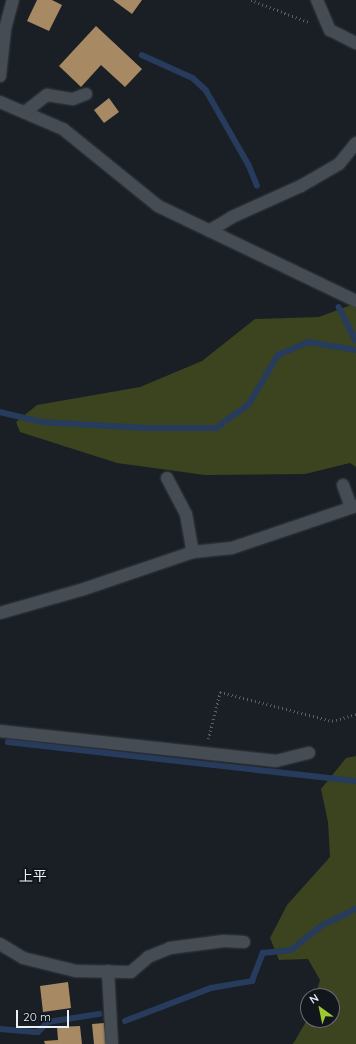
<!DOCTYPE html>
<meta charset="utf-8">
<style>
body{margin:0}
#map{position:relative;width:356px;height:1044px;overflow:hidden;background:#191f25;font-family:Quicksand,"Noto Sans JP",sans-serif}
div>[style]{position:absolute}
.green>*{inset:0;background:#3b431f}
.stream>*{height:5.5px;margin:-2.75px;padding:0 2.75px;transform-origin:2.75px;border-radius:2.75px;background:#273b5d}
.building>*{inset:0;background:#a78963}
.path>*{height:2.5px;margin-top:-1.25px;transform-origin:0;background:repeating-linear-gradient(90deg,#595f64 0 1px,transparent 0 4px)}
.roads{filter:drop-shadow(0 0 1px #383c41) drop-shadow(0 0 1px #383c41)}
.minor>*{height:12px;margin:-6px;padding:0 6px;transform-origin:6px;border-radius:6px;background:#454c53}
span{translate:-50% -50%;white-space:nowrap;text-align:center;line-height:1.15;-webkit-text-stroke:4px #10161c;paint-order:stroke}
.neighbourhood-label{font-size:14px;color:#ecf0f4}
.north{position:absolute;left:300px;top:988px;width:40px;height:40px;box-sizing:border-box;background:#10161c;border:1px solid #686d72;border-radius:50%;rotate:327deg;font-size:11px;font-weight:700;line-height:16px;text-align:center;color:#ecf0f4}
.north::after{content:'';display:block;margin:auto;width:14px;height:18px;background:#9dca30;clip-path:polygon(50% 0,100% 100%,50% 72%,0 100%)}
.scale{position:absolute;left:16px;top:1010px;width:53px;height:18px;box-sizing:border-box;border:2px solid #ecf0f4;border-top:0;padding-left:5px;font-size:12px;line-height:14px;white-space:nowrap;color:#ecf0f4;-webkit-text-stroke:3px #10161c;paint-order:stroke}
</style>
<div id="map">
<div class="green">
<div style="clip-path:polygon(356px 303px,356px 467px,350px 463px,305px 474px,205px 475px,117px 463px,20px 432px,16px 422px,37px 405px,140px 387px,202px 361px,255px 319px,319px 317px)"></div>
<div style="clip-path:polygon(356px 756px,356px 1044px,293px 1044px,308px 1018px,308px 1020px,332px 1020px,332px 996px,315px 996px,320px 980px,308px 959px,279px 960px,270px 938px,287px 905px,330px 857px,328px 822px,321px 789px,346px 758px)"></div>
</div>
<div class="stream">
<div style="left:142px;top:55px;width:56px;rotate:24.3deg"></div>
<div style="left:193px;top:78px;width:18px;rotate:43deg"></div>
<div style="left:206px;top:90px;width:86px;rotate:60.2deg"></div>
<div style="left:249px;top:165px;width:22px;rotate:68deg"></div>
<div style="left:339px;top:307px;width:37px;rotate:63deg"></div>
<div style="left:0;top:412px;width:43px;rotate:13.4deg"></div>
<div style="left:42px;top:422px;width:104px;rotate:3.3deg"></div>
<div style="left:146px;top:428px;width:70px"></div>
<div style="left:216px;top:428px;width:41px;rotate:-36deg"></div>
<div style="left:249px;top:404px;width:57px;rotate:-59.4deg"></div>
<div style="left:278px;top:355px;width:33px;rotate:-23deg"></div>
<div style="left:308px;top:342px;width:49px;rotate:9.5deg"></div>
<div style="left:8px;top:742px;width:350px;rotate:6.4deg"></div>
<div style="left:125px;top:1021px;width:92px;rotate:-21deg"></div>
<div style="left:211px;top:988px;width:42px;rotate:-9.7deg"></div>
<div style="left:252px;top:981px;width:30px;rotate:-69deg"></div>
<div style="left:263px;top:953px;width:28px;rotate:-6deg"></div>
<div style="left:291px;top:950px;width:41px;rotate:-38deg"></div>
<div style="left:323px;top:925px;width:37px;rotate:-26deg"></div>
<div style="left:0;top:1029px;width:38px;rotate:5deg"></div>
<div style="left:38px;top:1032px;width:14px;rotate:-45deg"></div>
<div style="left:48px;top:1022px;width:52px;rotate:-8.9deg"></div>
</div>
<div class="building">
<div style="clip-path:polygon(37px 0,52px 0,62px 5px,49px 31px,27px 21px)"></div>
<div style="clip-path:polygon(113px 0,142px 0,132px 14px)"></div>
<div style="clip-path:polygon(96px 26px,142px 69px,125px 87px,101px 65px,81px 87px,59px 66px)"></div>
<div style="clip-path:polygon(109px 98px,119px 112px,104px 123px,94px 110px)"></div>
<div style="clip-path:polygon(68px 982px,71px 1008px,43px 1012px,40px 986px)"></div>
<div style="clip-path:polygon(104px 1023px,106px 1044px,94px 1044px,92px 1024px)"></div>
<div style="clip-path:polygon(80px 1026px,82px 1044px,45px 1044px,44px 1041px,58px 1040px,57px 1027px)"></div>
</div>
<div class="path">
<div style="left:251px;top:0;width:64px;rotate:21deg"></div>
<div style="left:208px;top:739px;width:49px;rotate:-75.7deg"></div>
<div style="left:220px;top:692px;width:116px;rotate:14.5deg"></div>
<div style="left:332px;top:721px;width:25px;rotate:-16deg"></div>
</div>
<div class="roads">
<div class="minor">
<div style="left:317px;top:0;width:33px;rotate:67deg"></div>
<div style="left:330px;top:30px;width:29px;rotate:27deg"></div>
<div style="left:0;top:76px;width:47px;rotate:-83.9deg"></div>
<div style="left:5px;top:29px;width:30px;rotate:-75deg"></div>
<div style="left:0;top:102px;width:69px;rotate:23.2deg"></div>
<div style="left:63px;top:129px;width:122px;rotate:39deg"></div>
<div style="left:158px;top:206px;width:220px;rotate:25.6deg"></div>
<div style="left:25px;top:112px;width:28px;rotate:-38deg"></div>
<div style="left:47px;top:95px;width:26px;rotate:9deg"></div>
<div style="left:73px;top:99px;width:14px;rotate:-21deg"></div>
<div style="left:209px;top:231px;width:27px;rotate:-31deg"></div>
<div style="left:232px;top:217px;width:76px;rotate:-24.2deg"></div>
<div style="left:301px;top:186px;width:44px;rotate:-30.1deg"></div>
<div style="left:339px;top:164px;width:27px;rotate:-51deg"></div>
<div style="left:167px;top:478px;width:41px;rotate:62.2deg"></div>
<div style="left:186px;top:514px;width:39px;rotate:80deg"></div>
<div style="left:343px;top:485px;width:23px;rotate:70deg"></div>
<div style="left:0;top:613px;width:84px;rotate:-15.9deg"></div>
<div style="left:81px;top:590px;width:118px;rotate:-18.7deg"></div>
<div style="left:193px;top:552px;width:39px;rotate:-6deg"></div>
<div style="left:232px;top:548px;width:131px;rotate:-18.7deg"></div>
<div style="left:0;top:731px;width:278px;rotate:6.2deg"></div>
<div style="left:276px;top:761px;width:34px;rotate:-14deg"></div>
<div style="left:0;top:944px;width:27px;rotate:31deg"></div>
<div style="left:23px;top:958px;width:55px;rotate:13.8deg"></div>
<div style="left:76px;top:971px;width:55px;rotate:1deg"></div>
<div style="left:131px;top:972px;width:23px;rotate:-41deg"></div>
<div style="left:148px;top:957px;width:24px;rotate:-22deg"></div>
<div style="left:170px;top:948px;width:54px;rotate:-7.4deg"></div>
<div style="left:224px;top:941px;width:20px;rotate:3deg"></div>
<div style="left:108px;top:971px;width:73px;rotate:86.9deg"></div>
</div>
</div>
<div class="neighbourhood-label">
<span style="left:33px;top:876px">上平</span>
</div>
<div class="north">N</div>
<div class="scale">20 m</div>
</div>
